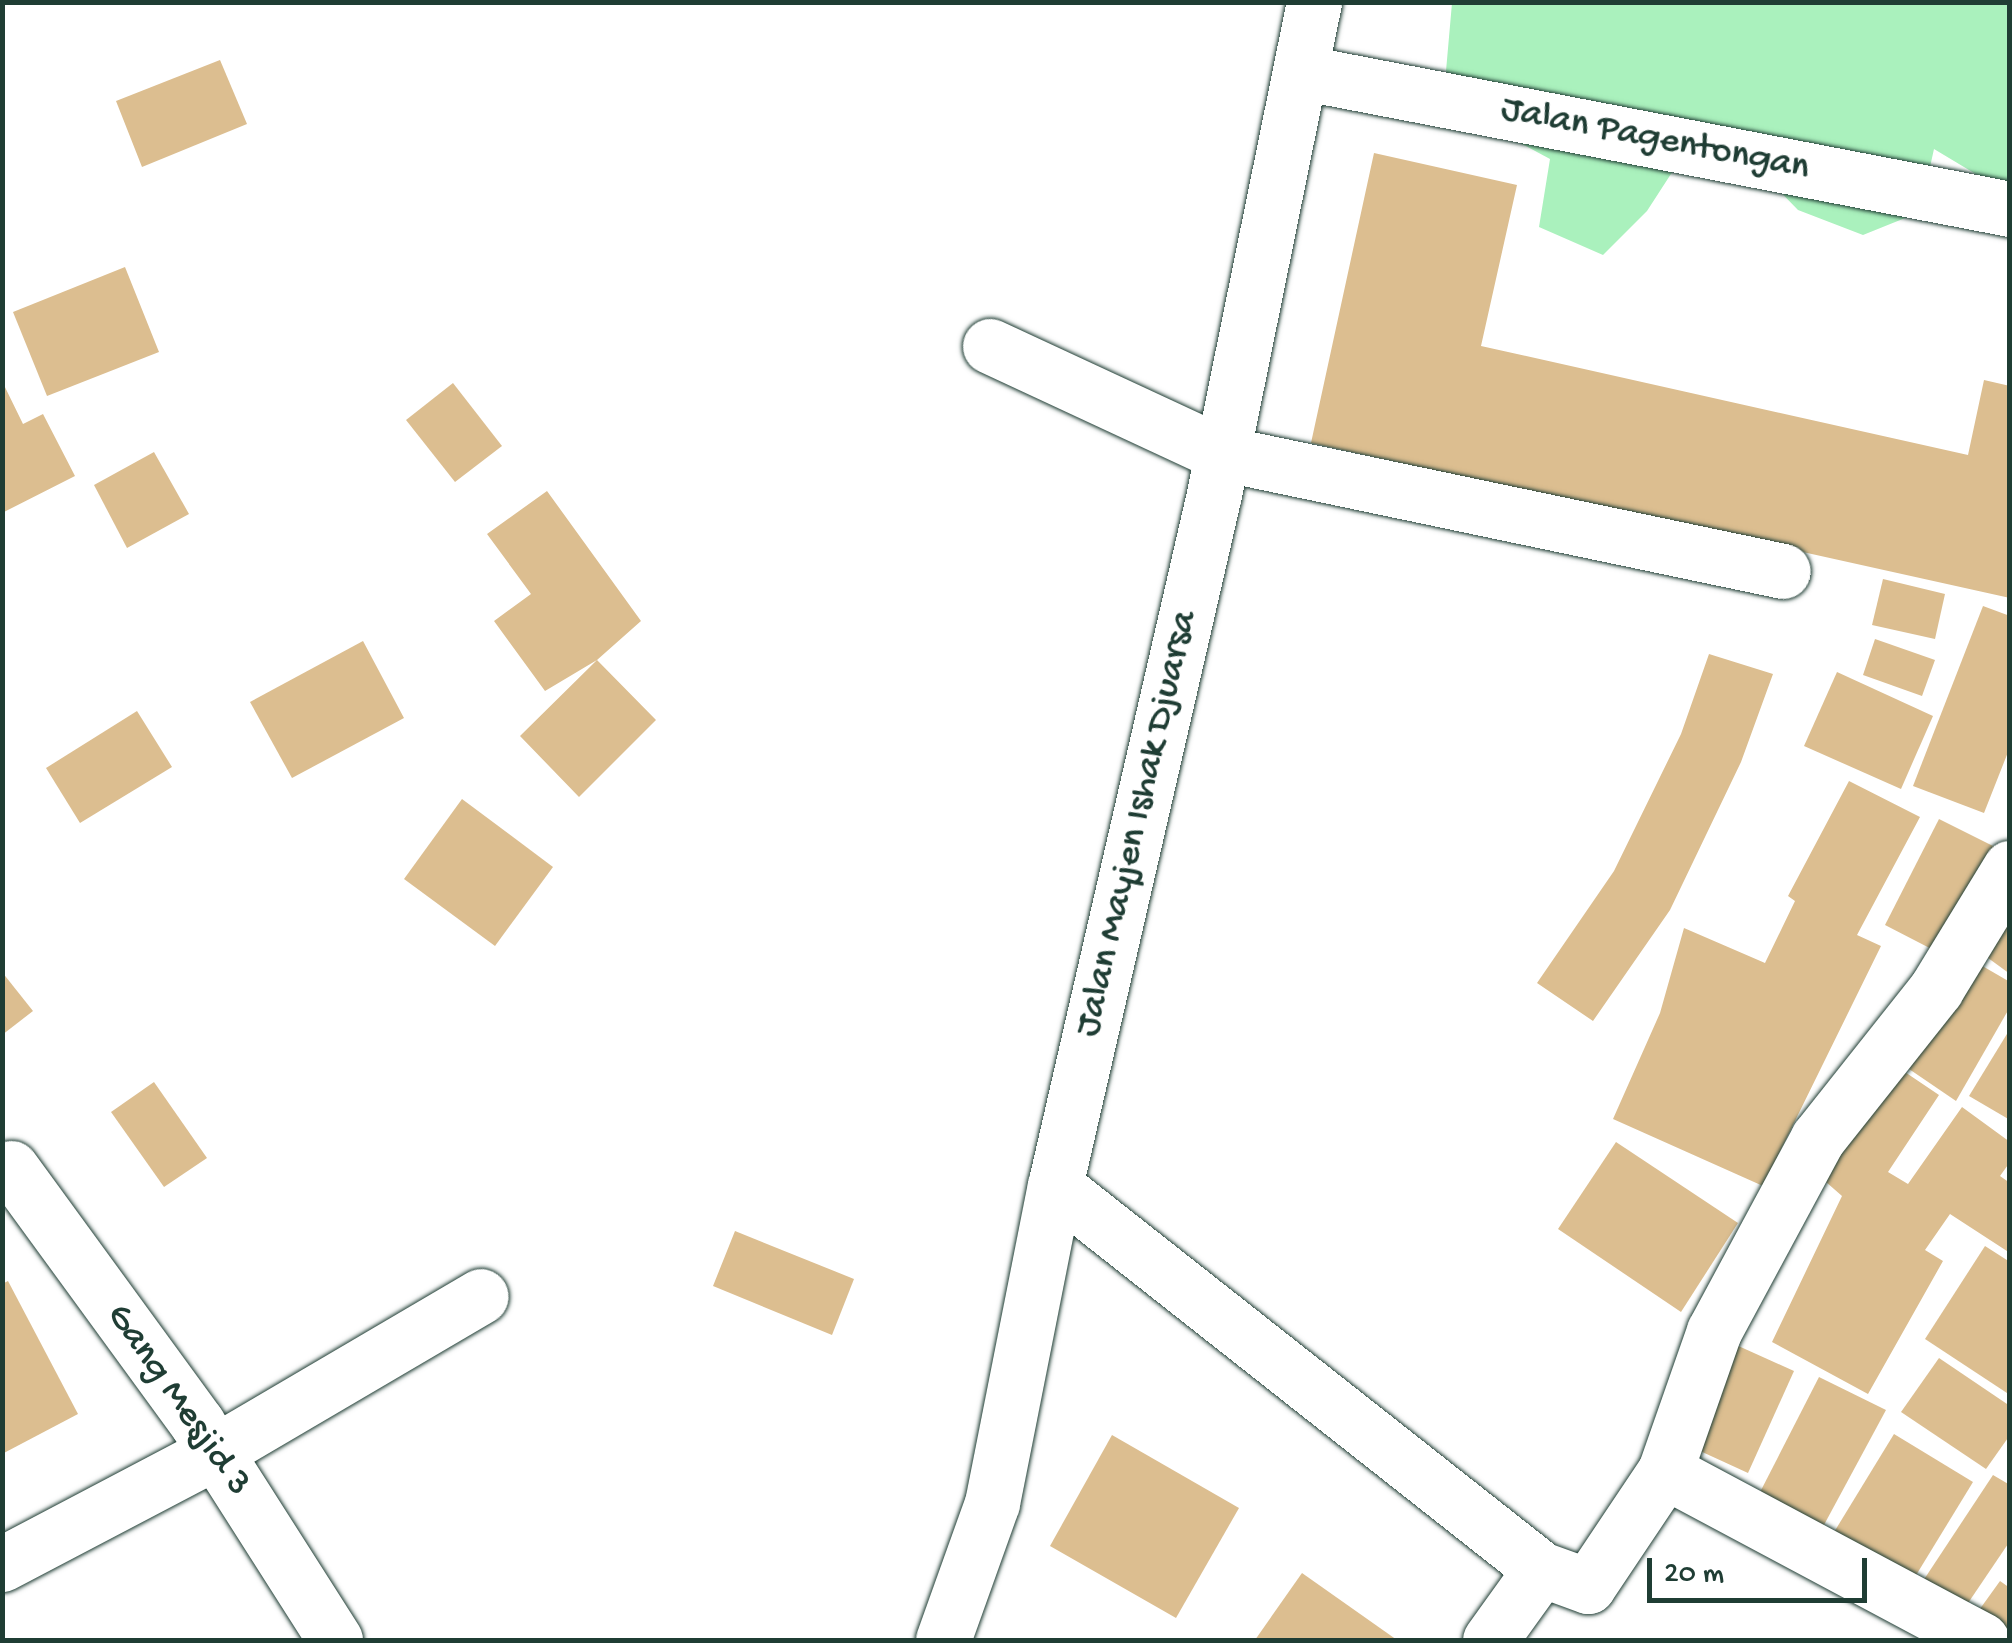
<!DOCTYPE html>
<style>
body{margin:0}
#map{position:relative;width:2012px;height:1643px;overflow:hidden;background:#fff;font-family:"Gochi Hand",sans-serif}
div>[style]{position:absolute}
.green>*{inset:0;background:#aaf1bd}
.building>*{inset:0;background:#dcbe90}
.roads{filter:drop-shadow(0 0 2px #1f3d34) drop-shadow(0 0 2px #1f3d34)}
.minor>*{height:55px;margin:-27.5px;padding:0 27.5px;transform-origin:27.5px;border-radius:27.5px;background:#fff}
.primary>*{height:55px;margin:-27.5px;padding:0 27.5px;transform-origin:27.5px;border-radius:27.5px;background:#fff}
span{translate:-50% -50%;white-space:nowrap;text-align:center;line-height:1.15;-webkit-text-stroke:9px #fff;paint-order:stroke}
.street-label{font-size:38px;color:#1f3d34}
.frame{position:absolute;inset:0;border:5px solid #1f3d34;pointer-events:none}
.scale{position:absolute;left:1647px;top:1558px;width:220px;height:45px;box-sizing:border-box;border:5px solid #1f3d34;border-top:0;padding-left:12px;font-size:30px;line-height:35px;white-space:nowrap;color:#1f3d34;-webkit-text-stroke:8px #fff;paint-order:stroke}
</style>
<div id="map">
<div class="green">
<div style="clip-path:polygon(1452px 3px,2009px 3px,2009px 194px,1934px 149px,1920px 212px,1863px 235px,1798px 210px,1748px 159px,1680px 160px,1647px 211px,1603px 255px,1539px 227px,1550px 159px,1492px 128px,1446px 71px)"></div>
</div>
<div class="building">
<div style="clip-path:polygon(220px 60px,247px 124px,142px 167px,116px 101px)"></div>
<div style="clip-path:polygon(1374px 153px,1517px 185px,1481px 346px,1968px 455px,1984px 380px,2010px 386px,2010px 598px,1311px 443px)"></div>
<div style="clip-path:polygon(125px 267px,159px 352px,47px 396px,13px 312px)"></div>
<div style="clip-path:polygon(2px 381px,23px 424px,43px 414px,75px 476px,2px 513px)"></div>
<div style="clip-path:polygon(453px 383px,502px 446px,455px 482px,406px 420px)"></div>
<div style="clip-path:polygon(154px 452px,189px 514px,127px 548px,94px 485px)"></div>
<div style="clip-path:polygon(547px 491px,641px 621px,597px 660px,656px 720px,579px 797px,520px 736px,597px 660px,545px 691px,494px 621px,531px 594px,487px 534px)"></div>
<div style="clip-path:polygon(1883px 579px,1945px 594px,1935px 639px,1872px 625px)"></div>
<div style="clip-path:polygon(1983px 606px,2010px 616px,2010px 747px,1984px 813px,1913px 786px)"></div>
<div style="clip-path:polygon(1875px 639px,1935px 660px,1922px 696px,1863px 675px)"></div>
<div style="clip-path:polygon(363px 641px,404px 718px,292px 778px,250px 702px)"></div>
<div style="clip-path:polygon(1709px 654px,1773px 674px,1741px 762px,1670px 910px,1593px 1021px,1537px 983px,1614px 871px,1681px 734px)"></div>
<div style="clip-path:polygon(1837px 672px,1933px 716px,1901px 789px,1804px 746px)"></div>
<div style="clip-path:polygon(137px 711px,172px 767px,80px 823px,46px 768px)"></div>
<div style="clip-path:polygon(1849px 781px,1920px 817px,1857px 935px,1881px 946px,1763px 1186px,1613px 1119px,1660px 1013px,1684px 928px,1765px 963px,1795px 901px,1788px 896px)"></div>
<div style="clip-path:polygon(462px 799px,553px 867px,495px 946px,404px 879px)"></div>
<div style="clip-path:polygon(1939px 819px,2001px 850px,1947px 957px,1885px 925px)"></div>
<div style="clip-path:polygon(2010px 898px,2010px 974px,1973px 947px)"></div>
<div style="clip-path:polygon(1972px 960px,2010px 982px,2010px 1007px,1956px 1101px,1909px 1069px)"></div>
<div style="clip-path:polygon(2px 972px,33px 1011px,2px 1035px)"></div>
<div style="clip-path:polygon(2010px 1029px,2010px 1120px,1969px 1096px)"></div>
<div style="clip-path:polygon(1893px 1064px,1939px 1095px,1888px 1172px,1908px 1184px,1962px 1107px,2010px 1142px,2010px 1162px,2000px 1176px,2010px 1183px,2010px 1253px,1950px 1214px,1925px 1250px,1943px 1261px,1868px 1394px,1772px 1342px,1842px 1196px,1818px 1175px)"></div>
<div style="clip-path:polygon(154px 1082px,207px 1158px,164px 1187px,111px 1112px)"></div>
<div style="clip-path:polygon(1616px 1142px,1738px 1223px,1681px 1312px,1558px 1229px)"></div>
<div style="clip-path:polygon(735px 1231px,854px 1279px,832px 1335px,713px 1286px)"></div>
<div style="clip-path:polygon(1985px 1246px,2010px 1262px,2010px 1395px,1925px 1339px)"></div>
<div style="clip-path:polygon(8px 1281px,78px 1414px,2px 1454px,2px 1284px)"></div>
<div style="clip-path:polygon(1734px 1344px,1794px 1371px,1748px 1473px,1687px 1445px)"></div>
<div style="clip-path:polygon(1939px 1358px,2010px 1406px,2010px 1435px,1986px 1469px,1901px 1412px)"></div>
<div style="clip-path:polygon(1819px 1377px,1886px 1410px,1818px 1536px,1756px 1500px)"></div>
<div style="clip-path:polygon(1894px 1434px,1973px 1482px,1907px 1590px,1828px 1542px)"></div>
<div style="clip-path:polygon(1112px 1435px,1239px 1508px,1176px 1618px,1050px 1546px)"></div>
<div style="clip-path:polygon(1993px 1475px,2010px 1485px,2010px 1541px,1962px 1612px,1921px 1584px)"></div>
<div style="clip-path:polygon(1302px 1573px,1397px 1640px,1255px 1640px)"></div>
<div style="clip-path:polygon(2000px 1581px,2010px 1588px,2010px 1638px,1977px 1613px)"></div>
</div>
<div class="roads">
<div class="minor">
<div style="left:1300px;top:72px;width:723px;rotate:10.92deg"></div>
<div style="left:990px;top:346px;width:255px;rotate:24.9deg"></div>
<div style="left:1221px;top:453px;width:574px;rotate:11.86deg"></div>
<div style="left:11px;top:1168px;width:316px;rotate:53.9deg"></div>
<div style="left:197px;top:1423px;width:257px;rotate:57.5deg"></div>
<div style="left:1055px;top:1186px;width:619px;rotate:38.24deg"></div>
<div style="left:1541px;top:1569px;width:50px;rotate:19.9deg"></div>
<div style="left:1588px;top:1586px;width:138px;rotate:-56.2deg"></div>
<div style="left:1665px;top:1471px;width:359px;rotate:28.1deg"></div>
<div style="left:1665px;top:1471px;width:148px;rotate:-70.7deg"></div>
<div style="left:1714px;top:1331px;width:219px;rotate:-61.7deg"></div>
<div style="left:1818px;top:1138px;width:190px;rotate:-51.6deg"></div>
<div style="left:1936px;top:989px;width:142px;rotate:-58.6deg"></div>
<div style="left:2px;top:1564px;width:241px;rotate:-27.7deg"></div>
<div style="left:215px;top:1452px;width:308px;rotate:-30.4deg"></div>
<div style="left:1490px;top:1640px;width:87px;rotate:-54.3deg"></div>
</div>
<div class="primary">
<div style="left:943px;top:1640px;width:145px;rotate:-70.3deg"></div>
<div style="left:992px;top:1503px;width:323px;rotate:-78.8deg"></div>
<div style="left:1055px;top:1186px;width:710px;rotate:-77.06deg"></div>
<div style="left:1214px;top:494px;width:502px;rotate:-78.51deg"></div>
</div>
</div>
<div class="street-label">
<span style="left:1655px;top:140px;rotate:11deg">Jalan Pagentongan</span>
<span style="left:1138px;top:824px;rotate:-77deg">Jalan Mayjen Ishak Djuarsa</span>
<span style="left:177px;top:1401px;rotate:55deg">Gang Mesjid 3</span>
</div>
<div class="frame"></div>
<div class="scale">20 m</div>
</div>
